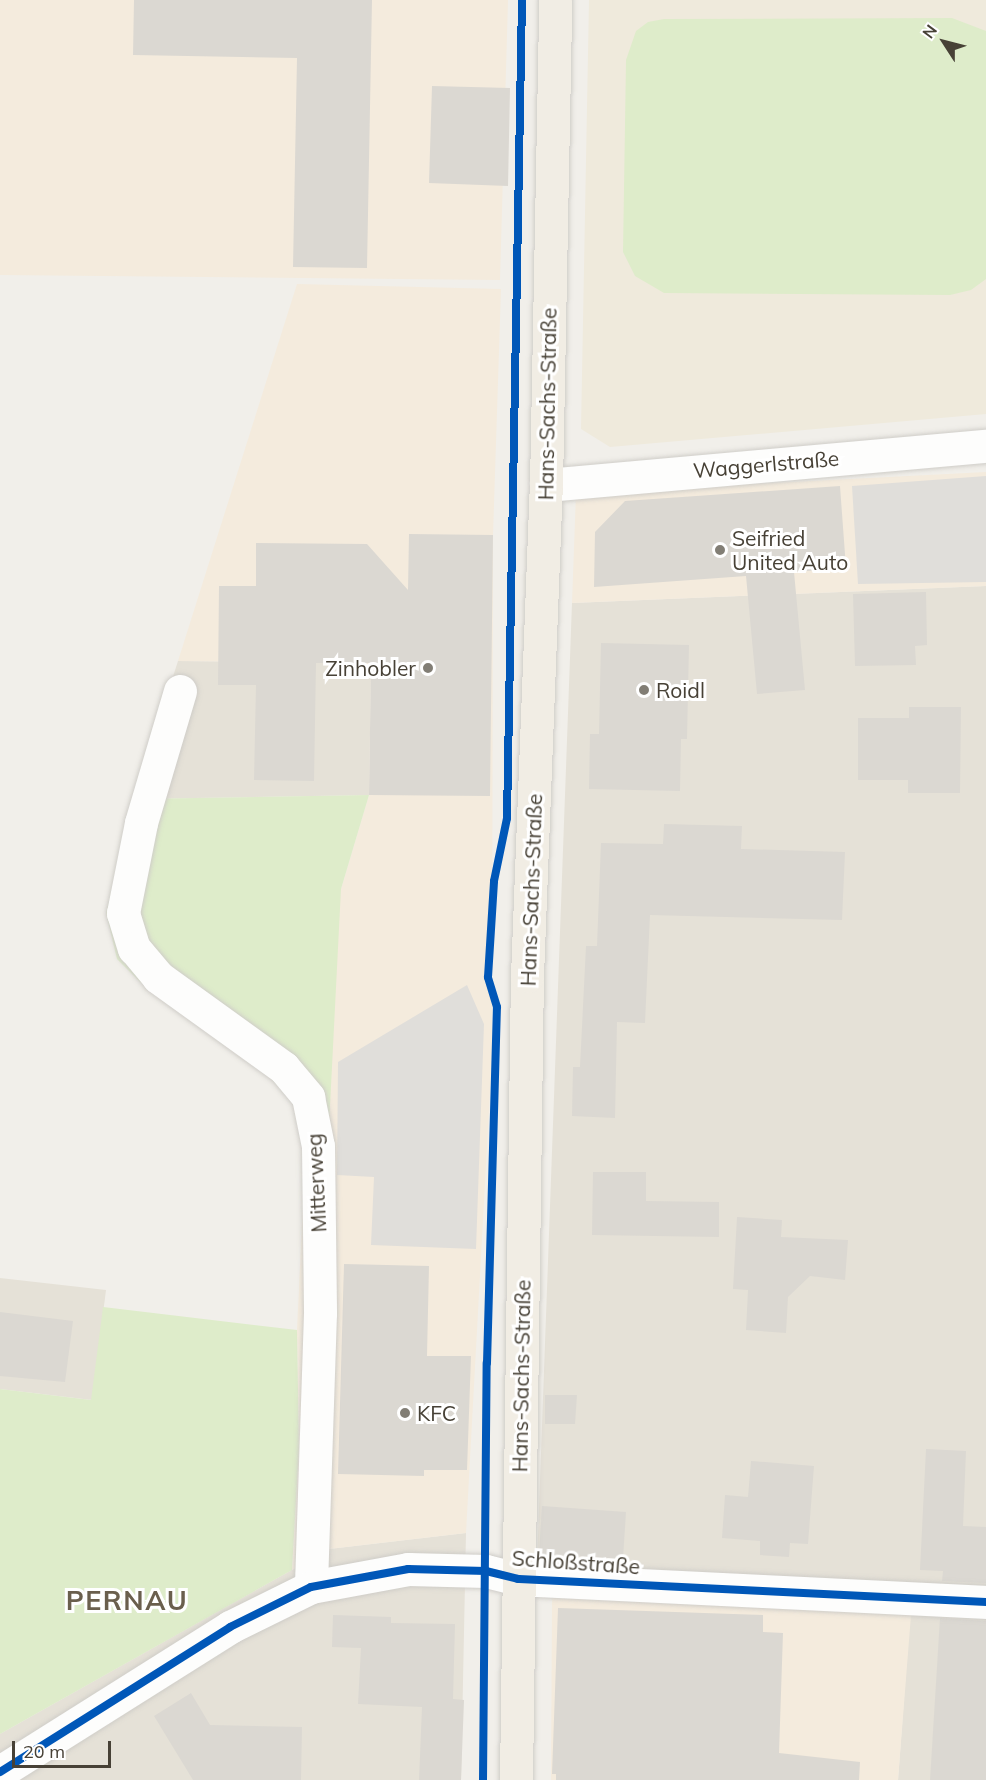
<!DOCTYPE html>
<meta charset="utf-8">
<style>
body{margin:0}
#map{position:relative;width:986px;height:1780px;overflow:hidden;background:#f1efea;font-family:Mulish,sans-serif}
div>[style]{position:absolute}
.residential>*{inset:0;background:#e5e1d7}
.commercial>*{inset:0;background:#f4ebdd}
.education>*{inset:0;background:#efeadc}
.green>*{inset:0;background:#deecca}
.parking>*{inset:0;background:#e0deda}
.building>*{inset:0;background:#dbd8d2}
.roads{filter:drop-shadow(0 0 2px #cfcdc8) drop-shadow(0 0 2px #cfcdc8)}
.minor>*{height:33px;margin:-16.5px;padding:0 16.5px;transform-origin:16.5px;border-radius:16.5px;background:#fdfdfc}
.primary>*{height:33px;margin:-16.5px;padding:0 16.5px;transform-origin:16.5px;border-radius:16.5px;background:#f1ede4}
.cycleway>*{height:8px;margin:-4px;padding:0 4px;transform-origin:4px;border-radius:4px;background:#0057b8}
.dots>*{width:16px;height:16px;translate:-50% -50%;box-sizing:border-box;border:3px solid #fff;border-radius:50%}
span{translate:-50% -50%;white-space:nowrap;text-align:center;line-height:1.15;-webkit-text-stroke:6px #fff;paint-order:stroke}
.street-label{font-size:21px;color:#474136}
.poi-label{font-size:21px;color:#474136}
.left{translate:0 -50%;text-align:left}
.right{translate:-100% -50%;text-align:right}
.district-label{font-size:27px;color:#6a5f4d;font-weight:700;letter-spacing:1.5px}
.north{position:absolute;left:914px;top:12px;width:60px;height:60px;-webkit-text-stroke:4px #fff;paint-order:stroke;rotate:306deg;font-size:16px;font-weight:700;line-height:24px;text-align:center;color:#474136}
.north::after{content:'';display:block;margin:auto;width:21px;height:27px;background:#474136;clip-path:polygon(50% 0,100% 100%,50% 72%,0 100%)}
.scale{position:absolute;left:12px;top:1741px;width:99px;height:27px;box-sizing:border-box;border:3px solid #474136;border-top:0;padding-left:8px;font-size:18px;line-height:21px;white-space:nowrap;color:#474136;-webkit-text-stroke:4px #fff;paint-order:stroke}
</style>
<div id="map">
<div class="residential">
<div style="clip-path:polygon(986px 586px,986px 1780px,898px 1780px,910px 1615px,552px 1598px,537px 1563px,572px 603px)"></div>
<div style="clip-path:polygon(178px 661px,358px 663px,371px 673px,369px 795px,134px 799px)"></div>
<div style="clip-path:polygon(0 1278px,106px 1290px,92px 1400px,0 1389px)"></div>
<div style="clip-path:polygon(466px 1533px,461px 1780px,0 1780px,0 1734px,329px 1549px)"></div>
</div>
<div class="commercial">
<div style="clip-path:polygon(0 0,508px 0,500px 280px,0 275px)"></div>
<div style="clip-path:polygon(297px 284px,501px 289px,493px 535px,492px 1054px,466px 1533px,329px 1549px,292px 1570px,299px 1449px,297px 1330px,306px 1139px,341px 889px,369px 795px,371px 674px,358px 663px,178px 661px)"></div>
<div style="clip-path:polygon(986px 472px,986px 586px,572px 603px,576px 493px)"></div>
<div style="clip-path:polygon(552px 1598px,911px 1615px,898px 1780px,551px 1780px)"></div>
</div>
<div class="education">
<div style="clip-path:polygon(589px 0,986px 0,986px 414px,610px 447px,581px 429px)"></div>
</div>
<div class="green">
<div style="clip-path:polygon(952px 18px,986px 31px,986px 279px,971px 290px,950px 295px,664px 293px,635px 276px,623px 252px,626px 60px,636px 31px,648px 22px,664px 19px)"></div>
<div style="clip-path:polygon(369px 795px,341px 889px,329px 1126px,295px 1103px,247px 1055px,139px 981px,117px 959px,106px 913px,134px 799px)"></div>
<div style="clip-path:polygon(103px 1307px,297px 1330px,299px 1449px,292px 1570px,0 1734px,0 1389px,91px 1400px)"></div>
</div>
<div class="parking">
<div style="clip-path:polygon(986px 476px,986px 582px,858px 584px,852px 486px)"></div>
<div style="clip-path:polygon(467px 985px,484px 1024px,476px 1249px,371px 1245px,374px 1177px,337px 1175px,338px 1062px)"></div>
</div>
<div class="building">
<div style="clip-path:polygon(134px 0,372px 0,367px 268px,293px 267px,297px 58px,133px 55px)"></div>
<div style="clip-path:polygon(432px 86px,510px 88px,508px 186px,429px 183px)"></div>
<div style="clip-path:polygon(840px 486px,846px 568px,794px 572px,805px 690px,757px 694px,746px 576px,594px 587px,595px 532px,625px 501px)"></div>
<div style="clip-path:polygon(409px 534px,493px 535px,490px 796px,369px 795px,371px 663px,316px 663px,314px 781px,254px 780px,256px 685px,218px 685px,219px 586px,256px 586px,256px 543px,367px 544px,408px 590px)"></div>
<div style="clip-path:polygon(926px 592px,927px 645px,915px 646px,916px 665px,855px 666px,853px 594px)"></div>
<div style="clip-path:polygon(601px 643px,689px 645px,687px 739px,681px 739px,680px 791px,589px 789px,590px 734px,599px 734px)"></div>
<div style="clip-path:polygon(909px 707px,961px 707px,960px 793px,908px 793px,908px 780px,858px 780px,858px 718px,909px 718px)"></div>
<div style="clip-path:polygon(664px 824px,742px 826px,741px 849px,845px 852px,842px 920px,650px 915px,645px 1023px,617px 1022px,615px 1118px,572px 1116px,573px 1067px,580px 1067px,586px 946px,597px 946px,601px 843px,663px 844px)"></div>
<div style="clip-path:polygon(593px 1172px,646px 1172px,646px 1201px,719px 1202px,719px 1237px,592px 1235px)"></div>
<div style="clip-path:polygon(737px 1217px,782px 1220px,781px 1237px,848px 1240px,845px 1280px,810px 1276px,788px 1297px,786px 1333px,746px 1330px,748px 1290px,733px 1289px)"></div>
<div style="clip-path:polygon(344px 1264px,429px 1266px,427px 1356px,471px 1356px,467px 1470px,424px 1470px,424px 1476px,338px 1474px)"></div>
<div style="clip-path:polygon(0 1312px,73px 1321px,65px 1382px,0 1376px)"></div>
<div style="clip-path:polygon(545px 1395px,577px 1395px,575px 1424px,545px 1424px)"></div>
<div style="clip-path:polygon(926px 1449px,966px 1451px,963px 1526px,986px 1527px,986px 1583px,942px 1581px,943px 1571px,920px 1570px)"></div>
<div style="clip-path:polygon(751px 1461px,814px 1466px,808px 1544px,790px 1543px,789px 1557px,760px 1555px,760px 1541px,722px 1538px,725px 1495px,748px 1497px)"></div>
<div style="clip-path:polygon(542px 1506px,626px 1512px,623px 1559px,539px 1554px)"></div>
<div style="clip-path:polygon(558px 1608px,763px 1615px,763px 1632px,783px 1633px,779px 1753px,860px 1762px,859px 1780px,556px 1780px,556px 1774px,552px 1774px)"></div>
<div style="clip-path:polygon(333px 1615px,391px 1617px,391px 1623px,455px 1624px,453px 1699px,464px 1700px,461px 1780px,419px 1780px,422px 1707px,358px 1704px,361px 1648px,332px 1647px)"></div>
<div style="clip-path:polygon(940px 1618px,986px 1621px,986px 1780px,930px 1780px)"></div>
<div style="clip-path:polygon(191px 1693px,210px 1725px,302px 1727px,301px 1780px,193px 1780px,154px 1716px)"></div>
</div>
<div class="roads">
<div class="minor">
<div style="left:546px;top:485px;width:442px;rotate:-5.1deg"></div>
<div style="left:180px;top:691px;width:138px;rotate:106.5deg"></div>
<div style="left:141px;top:823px;width:92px;rotate:101.3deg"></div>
<div style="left:123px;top:913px;width:37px;rotate:73deg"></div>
<div style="left:134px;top:948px;width:38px;rotate:50deg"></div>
<div style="left:158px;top:977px;width:155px;rotate:35.8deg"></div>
<div style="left:284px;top:1068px;width:38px;rotate:50deg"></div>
<div style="left:308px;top:1097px;width:50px;rotate:78.5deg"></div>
<div style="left:318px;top:1146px;width:167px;rotate:89.3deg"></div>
<div style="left:320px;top:1313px;width:274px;rotate:91.9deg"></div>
<div style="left:0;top:1772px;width:272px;rotate:-32.2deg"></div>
<div style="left:230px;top:1627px;width:90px;rotate:-26.3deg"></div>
<div style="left:311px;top:1587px;width:99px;rotate:-10.5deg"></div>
<div style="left:408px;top:1569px;width:78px;rotate:1.5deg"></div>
<div style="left:486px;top:1571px;width:33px;rotate:14deg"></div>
<div style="left:518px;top:1579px;width:469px;rotate:2.8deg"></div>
</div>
<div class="primary">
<div style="left:516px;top:1780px;width:804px;rotate:-89.22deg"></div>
<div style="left:527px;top:976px;width:491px;rotate:-87.8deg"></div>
<div style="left:546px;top:485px;width:485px;rotate:-88.9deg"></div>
</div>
</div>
<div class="cycleway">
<div style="left:0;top:1772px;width:272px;rotate:-32.2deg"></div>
<div style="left:230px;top:1627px;width:90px;rotate:-26.3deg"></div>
<div style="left:311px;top:1587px;width:99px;rotate:-10.5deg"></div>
<div style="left:408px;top:1569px;width:78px;rotate:1.5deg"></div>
<div style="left:486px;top:1571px;width:33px;rotate:14deg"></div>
<div style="left:518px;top:1579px;width:469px;rotate:2.8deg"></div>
<div style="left:483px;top:1780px;width:417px;rotate:-89.5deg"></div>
<div style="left:487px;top:1363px;width:356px;rotate:-88.4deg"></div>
<div style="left:497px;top:1007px;width:31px;rotate:-107deg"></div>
<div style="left:488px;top:977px;width:96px;rotate:-86.4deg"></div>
<div style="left:494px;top:881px;width:64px;rotate:-78.3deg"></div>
<div style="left:507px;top:818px;width:818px;rotate:-88.95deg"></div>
</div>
<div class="dots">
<div style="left:720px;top:550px;background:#827e75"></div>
<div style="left:428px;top:668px;background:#827e75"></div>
<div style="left:644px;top:690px;background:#827e75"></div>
<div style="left:405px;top:1413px;background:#827e75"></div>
</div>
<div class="street-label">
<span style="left:547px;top:404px;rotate:-89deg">Hans-Sachs-Straße</span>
<span style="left:766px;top:464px;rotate:-5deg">Waggerlstraße</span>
<span style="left:531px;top:890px;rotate:-88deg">Hans-Sachs-Straße</span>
<span style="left:316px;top:1183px;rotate:-93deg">Mitterweg</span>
<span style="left:521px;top:1376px;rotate:-89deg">Hans-Sachs-Straße</span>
<span style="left:576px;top:1562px;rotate:4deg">Schloßstraße</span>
</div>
<div class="poi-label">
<span class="left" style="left:732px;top:550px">Seifried<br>United Auto</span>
<span class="right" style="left:416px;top:668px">Zinhobler</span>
<span class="left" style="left:656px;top:690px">Roidl</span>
<span class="left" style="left:417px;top:1413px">KFC</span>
</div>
<div class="district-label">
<span style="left:127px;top:1601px">PERNAU</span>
</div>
<div class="north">N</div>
<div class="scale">20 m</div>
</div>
